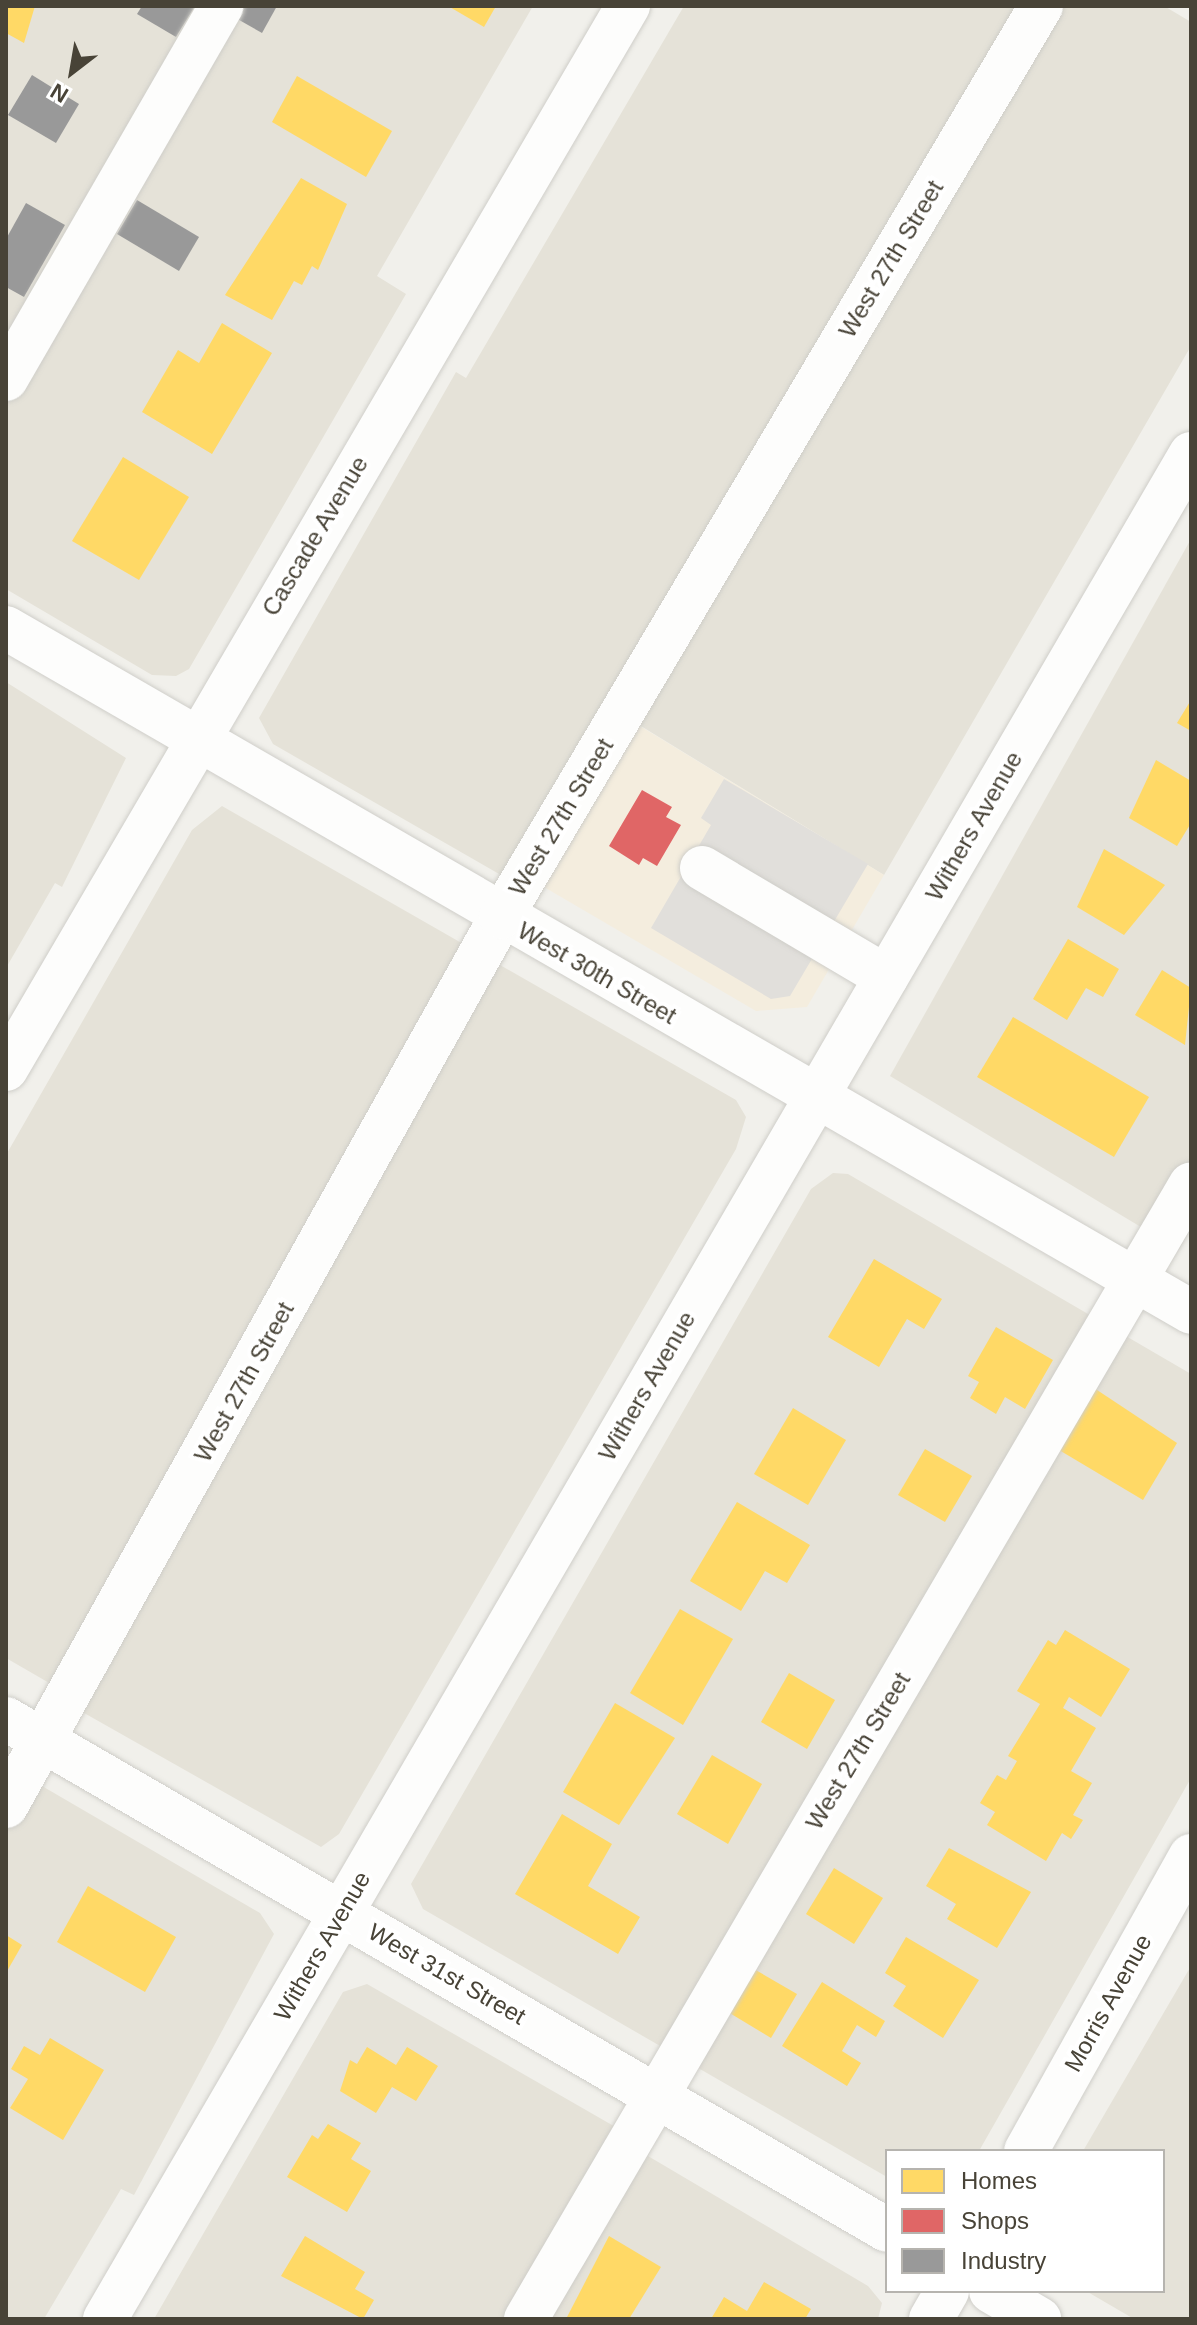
<!DOCTYPE html>
<style>
body{margin:0}
#map{position:relative;width:1197px;height:2325px;overflow:hidden;background:#f1f0eb;font-family:Helvetica,sans-serif}
div>[style]{position:absolute}
.residential>*{inset:0;background:#e5e2d8}
.commercial>*{inset:0;background:#f4edde}
.parking>*{inset:0;background:#e1dfdb}
.homes>*{inset:0;background:#ffd966}
.shops>*{inset:0;background:#e06666}
.industry>*{inset:0;background:#999}
.roads{filter:drop-shadow(0 0 2px #cfcec9) drop-shadow(0 0 2px #cfcec9)}
.minor>*{height:44px;margin:-22px;padding:0 22px;transform-origin:22px;border-radius:22px;background:#fdfdfc}
span{translate:-50% -50%;white-space:nowrap;text-align:center;line-height:1.15;-webkit-text-stroke:8px #fff;paint-order:stroke}
.street-label{font-size:24px;color:#484337}
.frame{position:absolute;inset:0;border:8px solid #484337;pointer-events:none}
.legend{position:absolute;left:885px;top:2149px;width:280px;height:144px;box-sizing:border-box;background:#fff;border:2px solid #b6b4af;margin:0;padding:10px 14px;list-style:none;font-size:24px;color:#484337}
.legend li{display:flex;align-items:center;gap:16px;height:40px}
.legend b{width:40px;border:2px solid #b6b4af}
.north{position:absolute;left:32px;top:32px;width:80px;height:80px;-webkit-text-stroke:6px #fff;paint-order:stroke;rotate:211deg;font-size:22px;font-weight:700;line-height:32px;text-align:center;color:#484337}
.north::after{content:'';display:block;margin:auto;width:28px;height:36px;background:#484337;clip-path:polygon(50% 0,100% 100%,50% 72%,0 100%)}
</style>
<div id="map">
<div class="residential">
<div style="clip-path:polygon(6px 6px,533px 6px,377px 276px,406px 294px,189px 669px,176px 676px,152px 675px,6px 589px)"></div>
<div style="clip-path:polygon(684px 6px,1164px 6px,1191px 22px,1191px 346px,884px 875px,636px 723px,539px 897px,273px 744px,259px 718px,456px 372px,466px 378px)"></div>
<div style="clip-path:polygon(1191px 539px,1191px 1227px,1179px 1250px,890px 1076px)"></div>
<div style="clip-path:polygon(6px 682px,126px 758px,62px 887px,55px 883px,6px 968px)"></div>
<div style="clip-path:polygon(222px 806px,736px 1100px,746px 1117px,736px 1149px,339px 1834px,321px 1847px,47px 1692px,51px 1684px,6px 1658px,6px 1155px,192px 830px)"></div>
<div style="clip-path:polygon(833px 1173px,848px 1174px,1191px 1374px,1191px 1778px,979px 2151px,887px 2151px,887px 2177px,423px 1909px,411px 1884px,811px 1189px)"></div>
<div style="clip-path:polygon(6px 1765px,260px 1913px,274px 1934px,134px 2195px,121px 2189px,44px 2319px,6px 2319px)"></div>
<div style="clip-path:polygon(1191px 1966px,1191px 2319px,1134px 2319px,1086px 2291px,1163px 2291px,1163px 2151px,1083px 2151px)"></div>
<div style="clip-path:polygon(367px 1984px,652px 2148px,648px 2156px,868px 2286px,882px 2303px,878px 2319px,154px 2319px,343px 1992px)"></div>
</div>
<div class="commercial">
<div style="clip-path:polygon(635px 723px,884px 875px,807px 1007px,756px 1011px,544px 887px)"></div>
</div>
<div class="parking">
<div style="clip-path:polygon(724px 779px,868px 864px,790px 996px,771px 999px,651px 928px,711px 825px,701px 818px)"></div>
</div>
<div class="homes">
<div style="clip-path:polygon(6px 6px,35px 6px,24px 43px,6px 33px)"></div>
<div style="clip-path:polygon(448px 6px,496px 6px,484px 27px)"></div>
<div style="clip-path:polygon(297px 76px,392px 131px,366px 177px,272px 122px)"></div>
<div style="clip-path:polygon(301px 178px,347px 204px,318px 270px,312px 266px,302px 285px,294px 281px,272px 320px,225px 295px)"></div>
<div style="clip-path:polygon(222px 323px,272px 353px,212px 454px,142px 412px,178px 350px,199px 363px)"></div>
<div style="clip-path:polygon(123px 457px,189px 497px,139px 580px,72px 541px)"></div>
<div style="clip-path:polygon(1191px 700px,1191px 731px,1177px 723px)"></div>
<div style="clip-path:polygon(1156px 760px,1191px 781px,1191px 823px,1177px 846px,1129px 818px)"></div>
<div style="clip-path:polygon(1104px 849px,1165px 885px,1124px 935px,1077px 907px)"></div>
<div style="clip-path:polygon(1068px 939px,1119px 969px,1103px 997px,1086px 988px,1067px 1020px,1033px 999px)"></div>
<div style="clip-path:polygon(1162px 970px,1191px 988px,1185px 1045px,1135px 1015px)"></div>
<div style="clip-path:polygon(1013px 1017px,1149px 1097px,1114px 1157px,977px 1077px)"></div>
<div style="clip-path:polygon(874px 1259px,942px 1299px,924px 1329px,907px 1319px,879px 1367px,828px 1337px)"></div>
<div style="clip-path:polygon(996px 1327px,1053px 1360px,1025px 1409px,1005px 1397px,996px 1414px,970px 1398px,979px 1382px,968px 1376px)"></div>
<div style="clip-path:polygon(1091px 1386px,1177px 1443px,1143px 1500px,1054px 1447px)"></div>
<div style="clip-path:polygon(793px 1408px,846px 1440px,808px 1505px,754px 1474px)"></div>
<div style="clip-path:polygon(925px 1449px,972px 1476px,945px 1522px,898px 1495px)"></div>
<div style="clip-path:polygon(737px 1502px,810px 1545px,787px 1583px,765px 1571px,741px 1611px,690px 1581px)"></div>
<div style="clip-path:polygon(680px 1609px,733px 1639px,683px 1725px,630px 1693px)"></div>
<div style="clip-path:polygon(1065px 1630px,1130px 1669px,1101px 1717px,1069px 1697px,1063px 1708px,1096px 1728px,1071px 1771px,1092px 1783px,1073px 1815px,1083px 1820px,1071px 1839px,1062px 1833px,1046px 1861px,987px 1825px,995px 1812px,980px 1803px,997px 1775px,1006px 1780px,1017px 1761px,1008px 1756px,1040px 1704px,1017px 1691px,1048px 1640px,1056px 1645px)"></div>
<div style="clip-path:polygon(789px 1673px,835px 1700px,807px 1749px,761px 1722px)"></div>
<div style="clip-path:polygon(615px 1703px,675px 1738px,619px 1825px,563px 1792px)"></div>
<div style="clip-path:polygon(712px 1755px,762px 1784px,728px 1844px,677px 1814px)"></div>
<div style="clip-path:polygon(562px 1814px,612px 1844px,588px 1886px,640px 1917px,618px 1954px,515px 1894px)"></div>
<div style="clip-path:polygon(949px 1848px,1031px 1892px,997px 1948px,947px 1919px,956px 1904px,926px 1886px)"></div>
<div style="clip-path:polygon(834px 1868px,883px 1898px,854px 1944px,806px 1914px)"></div>
<div style="clip-path:polygon(88px 1886px,176px 1937px,145px 1992px,57px 1942px)"></div>
<div style="clip-path:polygon(6px 1935px,22px 1945px,6px 1973px)"></div>
<div style="clip-path:polygon(906px 1937px,979px 1980px,943px 2038px,893px 2006px,906px 1986px,885px 1973px)"></div>
<div style="clip-path:polygon(754px 1969px,797px 1994px,771px 2038px,728px 2012px)"></div>
<div style="clip-path:polygon(822px 1982px,885px 2021px,876px 2037px,857px 2025px,842px 2051px,861px 2063px,847px 2086px,782px 2046px)"></div>
<div style="clip-path:polygon(50px 2038px,104px 2070px,63px 2140px,10px 2108px,28px 2079px,11px 2069px,24px 2046px,40px 2055px)"></div>
<div style="clip-path:polygon(367px 2047px,396px 2065px,407px 2047px,438px 2066px,416px 2101px,392px 2087px,376px 2113px,340px 2091px,350px 2060px,357px 2064px)"></div>
<div style="clip-path:polygon(328px 2124px,361px 2143px,351px 2159px,371px 2171px,347px 2212px,287px 2177px,312px 2135px,318px 2139px)"></div>
<div style="clip-path:polygon(305px 2236px,365px 2272px,355px 2289px,374px 2300px,363px 2319px,281px 2276px)"></div>
<div style="clip-path:polygon(609px 2236px,661px 2267px,629px 2319px,566px 2319px)"></div>
<div style="clip-path:polygon(764px 2282px,811px 2309px,805px 2319px,711px 2319px,724px 2297px,747px 2311px)"></div>
</div>
<div class="shops">
<div style="clip-path:polygon(642px 790px,672px 807px,666px 817px,681px 825px,657px 866px,643px 858px,639px 865px,609px 846px)"></div>
</div>
<div class="industry">
<div style="clip-path:polygon(142px 6px,195px 6px,176px 37px,137px 14px)"></div>
<div style="clip-path:polygon(229px 6px,277px 6px,262px 33px,225px 12px)"></div>
<div style="clip-path:polygon(32px 75px,79px 104px,56px 143px,8px 115px)"></div>
<div style="clip-path:polygon(137px 200px,199px 237px,179px 271px,117px 234px)"></div>
<div style="clip-path:polygon(26px 203px,65px 225px,24px 297px,6px 287px,6px 239px)"></div>
</div>
<div class="roads">
<div class="minor">
<div style="left:6px;top:379px;width:431px;rotate:-60deg"></div>
<div style="left:6px;top:628px;width:1368px;rotate:29.99deg"></div>
<div style="left:702px;top:868px;width:214px;rotate:30.6deg"></div>
<div style="left:6px;top:1069px;width:1232px;rotate:-59.67deg"></div>
<div style="left:6px;top:1719px;width:1018px;rotate:30.11deg"></div>
<div style="left:6px;top:1806px;width:1018px;rotate:-60.89deg"></div>
<div style="left:501px;top:917px;width:1059px;rotate:-59.34deg"></div>
<div style="left:1026px;top:2151px;width:338px;rotate:-60.8deg"></div>
<div style="left:991px;top:2291px;width:56px;rotate:30.3deg"></div>
<div style="left:105px;top:2319px;width:2158px;rotate:-59.79deg"></div>
<div style="left:526px;top:2319px;width:1315px;rotate:-59.63deg"></div>
<div style="left:931px;top:2319px;width:32px;rotate:-60deg"></div>
</div>
</div>
<div class="street-label">
<span style="left:891px;top:259px;rotate:-59deg">West 27th Street</span>
<span style="left:315px;top:536px;rotate:-59deg">Cascade Avenue</span>
<span style="left:561px;top:817px;rotate:-59deg">West 27th Street</span>
<span style="left:974px;top:826px;rotate:-60deg">Withers Avenue</span>
<span style="left:597px;top:973px;rotate:30deg">West 30th Street</span>
<span style="left:244px;top:1382px;rotate:-61deg">West 27th Street</span>
<span style="left:647px;top:1386px;rotate:-60deg">Withers Avenue</span>
<span style="left:858px;top:1751px;rotate:-59deg">West 27th Street</span>
<span style="left:322px;top:1946px;rotate:-60deg">Withers Avenue</span>
<span style="left:447px;top:1974px;rotate:30deg">West 31st Street</span>
<span style="left:1108px;top:2003px;rotate:-61deg">Morris Avenue</span>
</div>
<div class="frame"></div>
<ul class="legend">
<li><b style="height:22px;background:#ffd966"></b>Homes</li>
<li><b style="height:22px;background:#e06666"></b>Shops</li>
<li><b style="height:22px;background:#999"></b>Industry</li>
</ul>
<div class="north">N</div>
</div>
